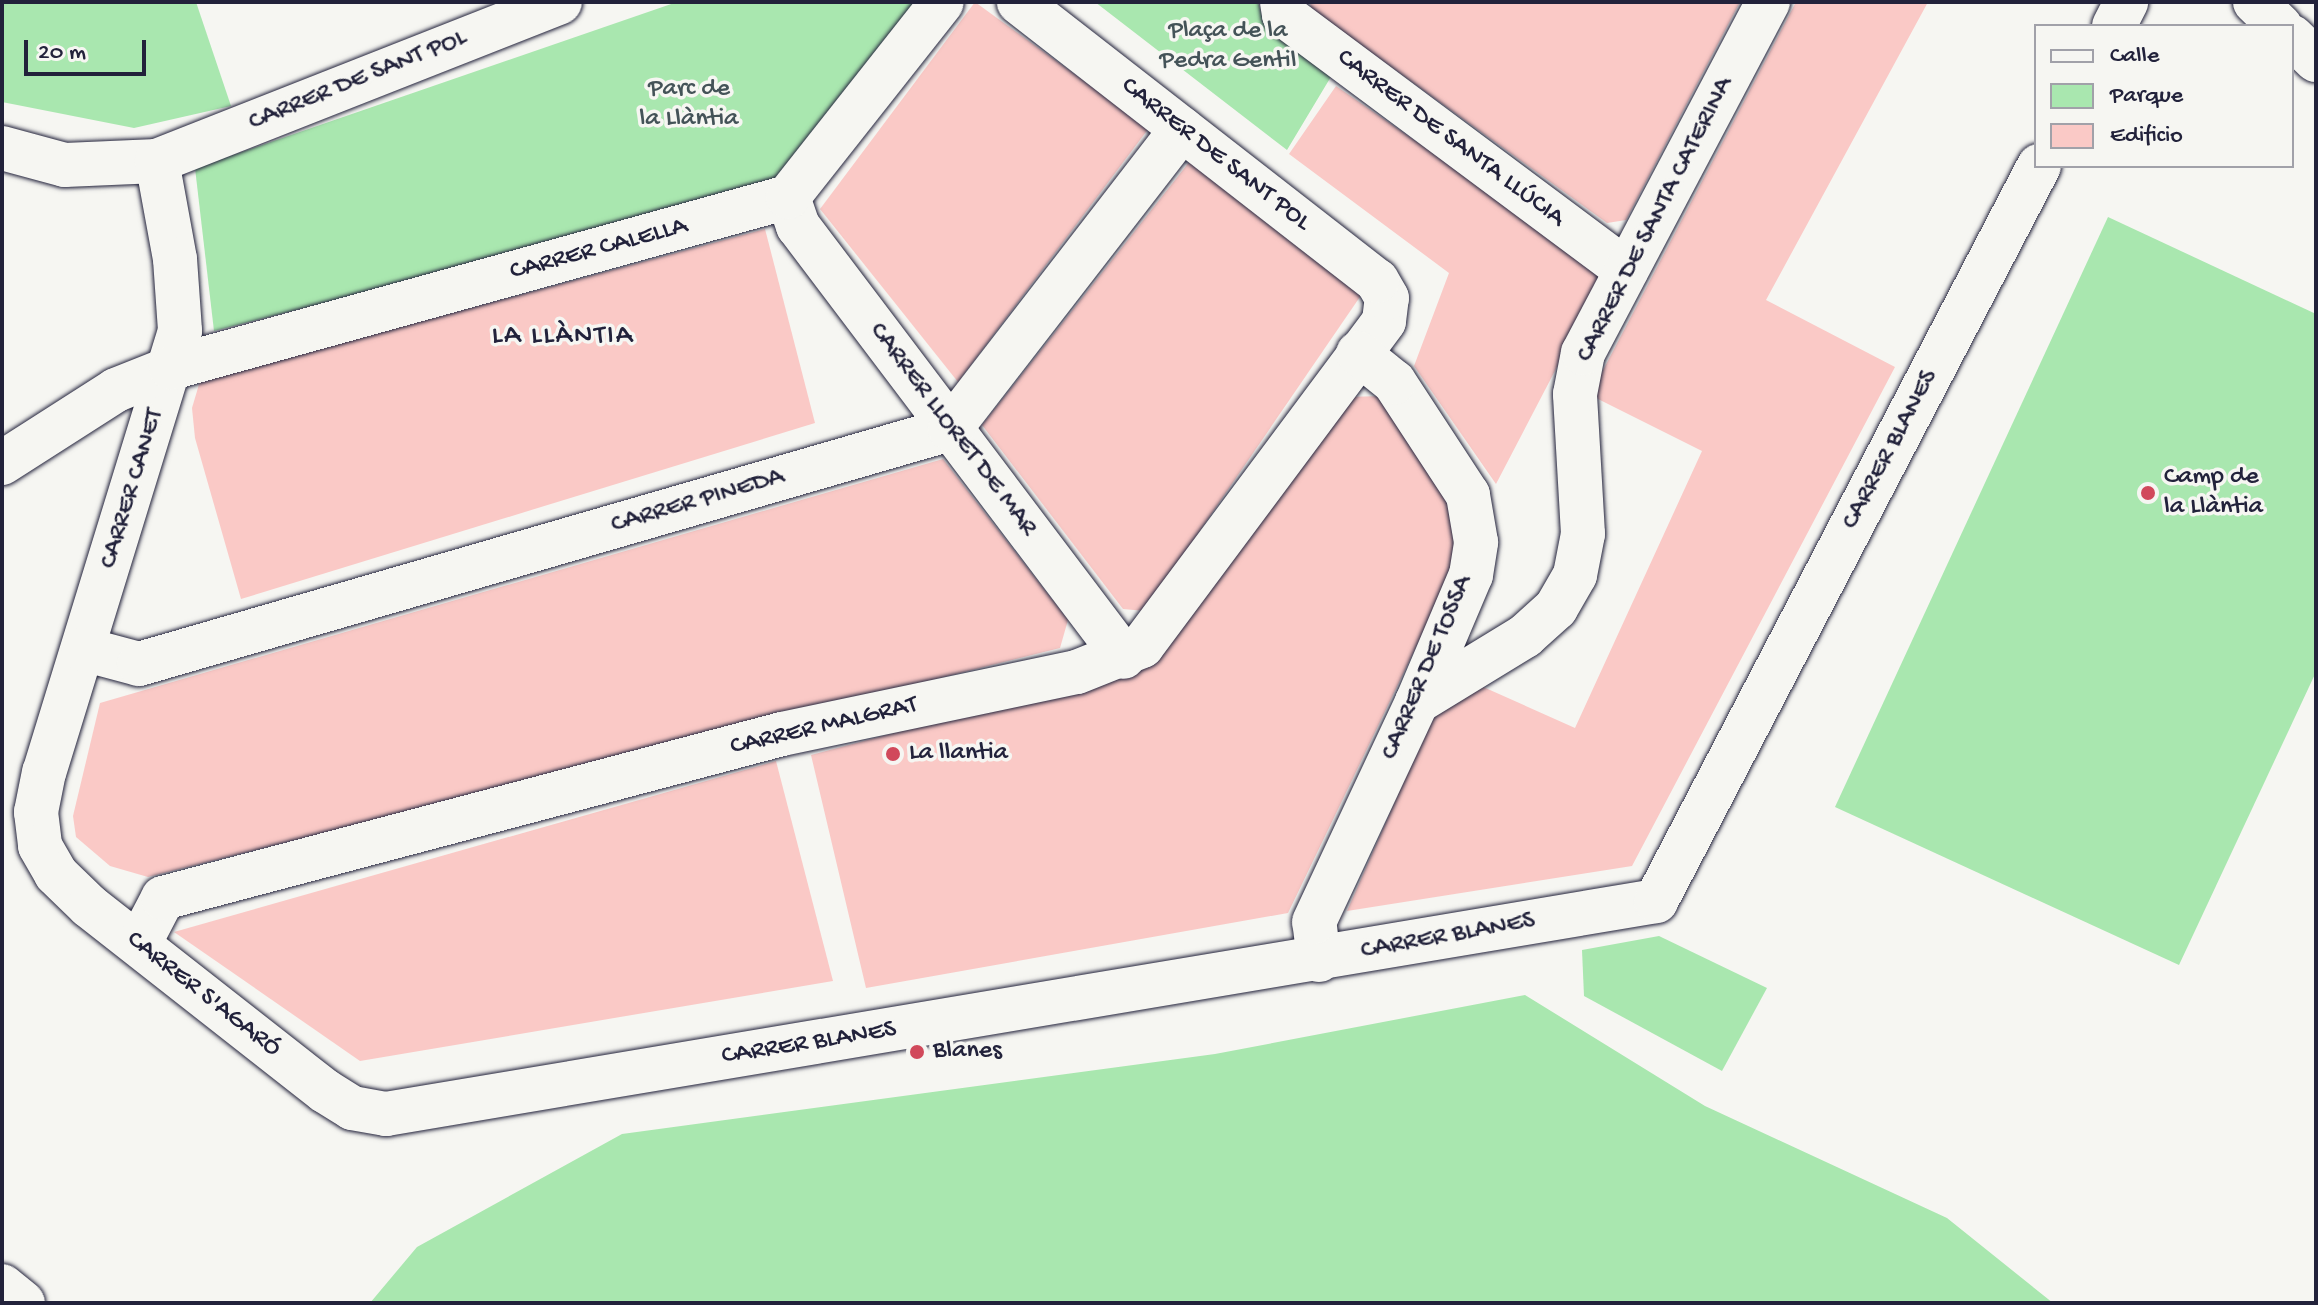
<!DOCTYPE html>
<meta charset="utf-8">
<style>
body{margin:0}
#map{position:relative;width:2318px;height:1305px;overflow:hidden;background:#f6f6f2;font-family:"Gochi Hand",sans-serif}
div>[style]{position:absolute}
.green>*{inset:0;background:#a9e7af}
.building>*{inset:0;background:#fac9c6}
.roads{filter:drop-shadow(0 0 2px #22223b) drop-shadow(0 0 2px #22223b)}
.street>*{height:44px;margin:-22px;padding:0 22px;transform-origin:22px;border-radius:22px;background:#f6f6f2}
.dots>*{width:22px;height:22px;translate:-50% -50%;box-sizing:border-box;border:4px solid #f6f6f2;border-radius:50%}
span{translate:-50% -50%;white-space:nowrap;text-align:center;line-height:1.15;-webkit-text-stroke:7px #f6f6f2;paint-order:stroke}
.park-label{font-size:26px;color:#445358}
.street-label{font-size:26px;color:#22223b}
.poi-label{font-size:26px;color:#22223b}
.left{translate:0 -50%;text-align:left}
.neighbourhood-label{font-size:28px;color:#22223b;letter-spacing:2px}
.frame{position:absolute;inset:0;border:4px solid #22223b;pointer-events:none}
.legend{position:absolute;left:2034px;top:24px;width:260px;height:144px;box-sizing:border-box;background:#f6f6f2;border:2px solid #a1a1a9;margin:0;padding:10px 14px;list-style:none;font-size:24px;color:#22223b}
.legend li{display:flex;align-items:center;gap:16px;height:40px}
.legend b{width:40px;border:2px solid #a1a1a9}
.scale{position:absolute;left:24px;top:40px;width:122px;height:36px;box-sizing:border-box;border:4px solid #22223b;border-top:0;padding-left:10px;font-size:24px;line-height:28px;white-space:nowrap;color:#22223b;-webkit-text-stroke:6px #f6f6f2;paint-order:stroke}
</style>
<div id="map">
<div class="green">
<div style="clip-path:polygon(2px 2px,196px 2px,231px 106px,134px 128px,2px 102px)"></div>
<div style="clip-path:polygon(677px 2px,924px 2px,785px 186px,214px 331px,195px 168px)"></div>
<div style="clip-path:polygon(1095px 2px,1258px 2px,1263px 19px,1332px 75px,1287px 150px)"></div>
<div style="clip-path:polygon(2108px 217px,2316px 314px,2316px 672px,2179px 965px,1835px 807px)"></div>
<div style="clip-path:polygon(1659px 936px,1767px 988px,1722px 1071px,1584px 996px,1582px 950px)"></div>
<div style="clip-path:polygon(1525px 995px,1705px 1106px,1947px 1218px,2053px 1303px,370px 1303px,417px 1247px,622px 1134px,1215px 1054px)"></div>
</div>
<div class="building">
<div style="clip-path:polygon(975px 2px,1149px 128px,958px 382px,820px 209px)"></div>
<div style="clip-path:polygon(1310px 2px,1740px 2px,1626px 220px,1607px 223px,1311px 9px)"></div>
<div style="clip-path:polygon(1796px 2px,1928px 2px,1766px 300px,1895px 367px,1632px 866px,1347px 911px,1436px 708px,1481px 686px,1575px 728px,1702px 451px,1590px 395px)"></div>
<div style="clip-path:polygon(1336px 86px,1606px 273px,1496px 484px,1414px 366px,1449px 273px,1289px 154px)"></div>
<div style="clip-path:polygon(1190px 161px,1364px 291px,1145px 611px,1123px 609px,982px 425px)"></div>
<div style="clip-path:polygon(765px 229px,815px 423px,241px 599px,195px 438px,192px 408px,200px 381px)"></div>
<div style="clip-path:polygon(1385px 396px,1459px 500px,1458px 560px,1288px 913px,866px 988px,811px 755px,1146px 666px,1343px 397px)"></div>
<div style="clip-path:polygon(943px 459px,1068px 620px,1060px 648px,148px 877px,110px 866px,76px 837px,73px 816px,100px 703px)"></div>
<div style="clip-path:polygon(776px 761px,833px 981px,360px 1061px,174px 932px)"></div>
</div>
<div class="roads">
<div class="street">
<div style="left:1282px;top:2px;width:13px;rotate:81deg"></div>
<div style="left:1284px;top:15px;width:427px;rotate:36.7deg"></div>
<div style="left:2255px;top:2px;width:35px;rotate:44deg"></div>
<div style="left:2114px;top:26px;width:27px;rotate:-63deg"></div>
<div style="left:2292px;top:37px;width:33px;rotate:44deg"></div>
<div style="left:2px;top:148px;width:65px;rotate:15.1deg"></div>
<div style="left:65px;top:165px;width:92px;rotate:-2.5deg"></div>
<div style="left:157px;top:161px;width:433px;rotate:-21.5deg"></div>
<div style="left:157px;top:161px;width:100px;rotate:79.6deg"></div>
<div style="left:175px;top:259px;width:72px;rotate:86deg"></div>
<div style="left:180px;top:331px;width:461px;rotate:107.1deg"></div>
<div style="left:44px;top:772px;width:41px;rotate:101.3deg"></div>
<div style="left:36px;top:812px;width:34px;rotate:83deg"></div>
<div style="left:40px;top:846px;width:32px;rotate:60deg"></div>
<div style="left:56px;top:874px;width:46px;rotate:44.1deg"></div>
<div style="left:89px;top:906px;width:300px;rotate:38.1deg"></div>
<div style="left:325px;top:1091px;width:32px;rotate:32deg"></div>
<div style="left:352px;top:1108px;width:35px;rotate:10deg"></div>
<div style="left:386px;top:1114px;width:1288px;rotate:-9.52deg"></div>
<div style="left:1656px;top:901px;width:829px;rotate:-62.48deg"></div>
<div style="left:788px;top:197px;width:31px;rotate:71deg"></div>
<div style="left:798px;top:226px;width:540px;rotate:52.9deg"></div>
<div style="left:2px;top:463px;width:135px;rotate:-32.6deg"></div>
<div style="left:116px;top:390px;width:59px;rotate:-21.8deg"></div>
<div style="left:171px;top:368px;width:640px;rotate:-15.49deg"></div>
<div style="left:788px;top:197px;width:248px;rotate:-51.7deg"></div>
<div style="left:83px;top:649px;width:58px;rotate:15deg"></div>
<div style="left:139px;top:664px;width:844px;rotate:-16.16deg"></div>
<div style="left:950px;top:429px;width:379px;rotate:-52.3deg"></div>
<div style="left:1417px;top:702px;width:127px;rotate:-31.4deg"></div>
<div style="left:1525px;top:636px;width:42px;rotate:-42.1deg"></div>
<div style="left:1556px;top:608px;width:38px;rotate:-60deg"></div>
<div style="left:1575px;top:575px;width:42px;rotate:-79deg"></div>
<div style="left:1583px;top:534px;width:140px;rotate:-93.3deg"></div>
<div style="left:1575px;top:394px;width:42px;rotate:-79deg"></div>
<div style="left:1583px;top:353px;width:397px;rotate:-62.2deg"></div>
<div style="left:139px;top:944px;width:52px;rotate:-62.4deg"></div>
<div style="left:163px;top:898px;width:640px;rotate:-14.84deg"></div>
<div style="left:782px;top:734px;width:301px;rotate:-11.9deg"></div>
<div style="left:1077px;top:672px;width:70px;rotate:-21.8deg"></div>
<div style="left:1142px;top:646px;width:405px;rotate:-53.3deg"></div>
<div style="left:1384px;top:321px;width:23px;rotate:-83deg"></div>
<div style="left:1387px;top:298px;width:20px;rotate:-120deg"></div>
<div style="left:1377px;top:281px;width:454px;rotate:-142.1deg"></div>
<div style="left:1319px;top:960px;width:38px;rotate:-97deg"></div>
<div style="left:1314px;top:922px;width:243px;rotate:-64.9deg"></div>
<div style="left:1417px;top:702px;width:138px;rotate:-67deg"></div>
<div style="left:1471px;top:575px;width:33px;rotate:-81deg"></div>
<div style="left:1476px;top:542px;width:48px;rotate:-99.7deg"></div>
<div style="left:1468px;top:495px;width:135px;rotate:-123.2deg"></div>
<div style="left:1394px;top:382px;width:46px;rotate:-141.1deg"></div>
<div style="left:2px;top:1286px;width:27px;rotate:39deg"></div>
</div>
</div>
<div class="dots">
<div style="left:2148px;top:493px;background:#d1495b"></div>
<div style="left:893px;top:754px;background:#d1495b"></div>
<div style="left:917px;top:1052px;background:#d1495b"></div>
</div>
<div class="park-label">
<span style="left:1228px;top:47px">Plaça de la<br>Pedra Gentil</span>
<span style="left:689px;top:105px">Parc de<br>la Llàntia</span>
</div>
<div class="street-label">
<span style="left:358px;top:81px;rotate:-22deg">CARRER DE SANT POL</span>
<span style="left:1450px;top:139px;rotate:37deg">CARRER DE SANTA LLÚCIA</span>
<span style="left:1215px;top:155px;rotate:38deg">CARRER DE SANT POL</span>
<span style="left:1656px;top:220px;rotate:-63deg">CARRER DE SANTA CATERINA</span>
<span style="left:599px;top:250px;rotate:-15deg">CARRER CALELLA</span>
<span style="left:952px;top:430px;rotate:53deg">CARRER LLORET DE MAR</span>
<span style="left:1891px;top:450px;rotate:-62deg">CARRER BLANES</span>
<span style="left:133px;top:489px;rotate:-73deg">CARRER CANET</span>
<span style="left:698px;top:502px;rotate:-16deg">CARRER PINEDA</span>
<span style="left:1428px;top:668px;rotate:-67deg">CARRER DE TOSSA</span>
<span style="left:824px;top:727px;rotate:-13deg">CARRER MALGRAT</span>
<span style="left:1448px;top:937px;rotate:-10deg">CARRER BLANES</span>
<span style="left:203px;top:995px;rotate:38deg">CARRER S'AGARÓ</span>
<span style="left:809px;top:1044px;rotate:-9deg">CARRER BLANES</span>
</div>
<div class="poi-label">
<span class="left" style="left:2164px;top:493px">Camp de<br>la Llàntia</span>
<span class="left" style="left:909px;top:754px">La llantia</span>
<span class="left" style="left:933px;top:1052px">Blanes</span>
</div>
<div class="neighbourhood-label">
<span style="left:563px;top:337px">LA LLÀNTIA</span>
</div>
<div class="frame"></div>
<ul class="legend">
<li><b style="height:10px;background:#f6f6f2"></b>Calle</li>
<li><b style="height:22px;background:#a9e7af"></b>Parque</li>
<li><b style="height:22px;background:#fac9c6"></b>Edificio</li>
</ul>
<div class="scale">20 m</div>
</div>
